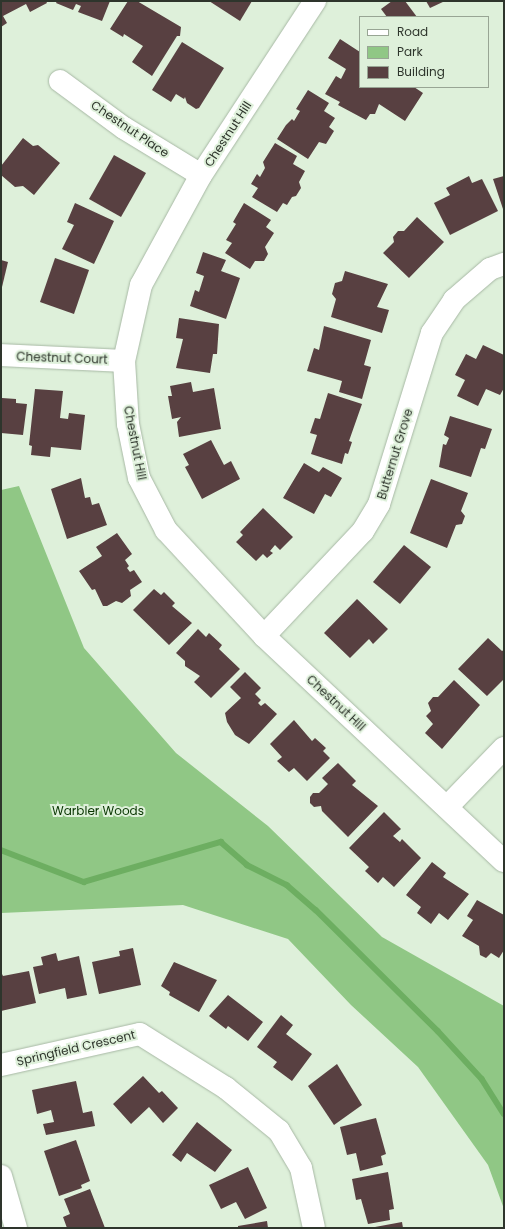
<!DOCTYPE html>
<style>
body{margin:0}
#map{position:relative;width:505px;height:1229px;overflow:hidden;background:#def0da;font-family:Poppins,sans-serif}
div>[style]{position:absolute}
.green>*{inset:0;background:#90c785}
.stream>*{height:5.5px;margin:-2.75px;padding:0 2.75px;transform-origin:2.75px;border-radius:2.75px;background:#6dae61}
.building>*{inset:0;background:#584041}
.roads{filter:drop-shadow(0 0 1px #a7b8a4) drop-shadow(0 0 1px #a7b8a4)}
.minor>*{height:22px;margin:-11px;padding:0 11px;transform-origin:11px;border-radius:11px;background:#fff}
span{translate:-50% -50%;white-space:nowrap;text-align:center;line-height:1.15;-webkit-text-stroke:4px #def0da;paint-order:stroke}
.street-label{font-size:12px;color:#2e352c}
.park-label{font-size:12px;color:#083500}
.frame{position:absolute;inset:0;border:2px solid #2e352c;pointer-events:none}
.legend{position:absolute;left:359px;top:16px;width:130px;height:72px;box-sizing:border-box;background:#def0da;border:1px solid #98a594;margin:0;padding:5px 7px;list-style:none;font-size:12px;color:#2e352c}
.legend li{display:flex;align-items:center;gap:8px;height:20px}
.legend b{width:20px;border:1px solid #98a594}
</style>
<div id="map">
<div class="green">
<div style="clip-path:polygon(19px 486px,84px 648px,176px 753px,268px 826px,382px 937px,504px 1006px,504px 1209px,488px 1165px,418px 1067px,351px 1005px,288px 939px,183px 905px,1px 913px,1px 490px)"></div>
</div>
<div class="stream">
<div style="left:1px;top:850px;width:89px;rotate:21.1deg"></div>
<div style="left:84px;top:882px;width:143px;rotate:-16.3deg"></div>
<div style="left:221px;top:842px;width:35px;rotate:41deg"></div>
<div style="left:247px;top:865px;width:45px;rotate:26.6deg"></div>
<div style="left:287px;top:885px;width:38px;rotate:41deg"></div>
<div style="left:316px;top:910px;width:172px;rotate:44.8deg"></div>
<div style="left:438px;top:1031px;width:65px;rotate:47.5deg"></div>
<div style="left:482px;top:1079px;width:41px;rotate:57.8deg"></div>
</div>
<div class="building">
<div style="clip-path:polygon(1px 1px,46px 1px,47px 3px,30px 12px,26px 4px,3px 16px,7px 23px,1px 27px)"></div>
<div style="clip-path:polygon(57px 1px,110px 1px,102px 21px,78px 12px,81px 6px,76px 4px,73px 10px,56px 3px)"></div>
<div style="clip-path:polygon(128px 1px,137px 1px,181px 27px,180px 36px,177px 36px,152px 76px,132px 62px,143px 46px,124px 34px,123px 37px,110px 29px)"></div>
<div style="clip-path:polygon(209px 1px,252px 1px,240px 21px)"></div>
<div style="clip-path:polygon(392px 1px,405px 1px,417px 17px,387px 17px,381px 9px)"></div>
<div style="clip-path:polygon(426px 1px,445px 1px,430px 8px)"></div>
<div style="clip-path:polygon(340px 39px,360px 52px,360px 87px,414px 87px,423px 93px,405px 121px,379px 104px,375px 114px,370px 114px,366px 120px,338px 105px,340px 102px,325px 94px,336px 76px,341px 79px,346px 69px,328px 58px)"></div>
<div style="clip-path:polygon(182px 42px,224px 68px,199px 108px,196px 109px,187px 103px,185px 97px,184px 99px,176px 94px,171px 102px,152px 90px)"></div>
<div style="clip-path:polygon(308px 90px,329px 103px,324px 111px,335px 118px,329px 127px,334px 131px,326px 144px,319px 142px,308px 159px,277px 139px,286px 125px,292px 119px,294px 121px,300px 111px,296px 109px)"></div>
<div style="clip-path:polygon(23px 138px,33px 146px,38px 145px,60px 163px,34px 195px,23px 186px,15px 187px,1px 175px,1px 166px)"></div>
<div style="clip-path:polygon(275px 143px,297px 156px,293px 164px,305px 171px,299px 182px,301px 188px,296px 196px,292px 197px,287px 205px,283px 203px,277px 212px,252px 197px,258px 188px,251px 184px,257px 174px,260px 177px,265px 168px,263px 162px)"></div>
<div style="clip-path:polygon(114px 155px,146px 173px,121px 217px,89px 199px)"></div>
<div style="clip-path:polygon(469px 176px,472px 183px,482px 179px,498px 211px,450px 235px,434px 203px,450px 195px,446px 188px)"></div>
<div style="clip-path:polygon(504px 176px,504px 212px,493px 179px)"></div>
<div style="clip-path:polygon(75px 203px,114px 221px,94px 264px,62px 249px,74px 225px,67px 222px)"></div>
<div style="clip-path:polygon(244px 203px,271px 220px,266px 227px,274px 233px,265px 247px,268px 254px,264px 261px,255px 261px,250px 269px,225px 253px,232px 243px,226px 240px,236px 224px,233px 222px)"></div>
<div style="clip-path:polygon(417px 217px,444px 242px,409px 278px,383px 253px,394px 242px,393px 237px,398px 231px,404px 231px)"></div>
<div style="clip-path:polygon(203px 252px,226px 260px,221px 271px,240px 278px,226px 319px,190px 306px,195px 290px,199px 292px,204px 276px,196px 273px)"></div>
<div style="clip-path:polygon(55px 258px,89px 270px,74px 314px,40px 302px)"></div>
<div style="clip-path:polygon(1px 260px,8px 262px,2px 287px,1px 287px)"></div>
<div style="clip-path:polygon(345px 271px,388px 284px,377px 307px,389px 310px,382px 333px,331px 317px,336px 299px,332px 294px,335px 283px,342px 281px)"></div>
<div style="clip-path:polygon(179px 318px,219px 324px,217px 354px,213px 354px,210px 373px,176px 368px,183px 339px,176px 338px)"></div>
<div style="clip-path:polygon(324px 326px,371px 340px,364px 365px,371px 367px,362px 399px,339px 392px,342px 381px,307px 371px,314px 348px,319px 350px)"></div>
<div style="clip-path:polygon(483px 345px,504px 355px,504px 388px,500px 395px,486px 389px,478px 406px,457px 396px,465px 380px,455px 375px,466px 354px,476px 359px)"></div>
<div style="clip-path:polygon(191px 382px,193px 392px,214px 388px,221px 429px,179px 437px,177px 422px,181px 417px,172px 419px,168px 396px,172px 396px,170px 386px)"></div>
<div style="clip-path:polygon(35px 389px,63px 391px,60px 418px,68px 419px,69px 413px,85px 415px,81px 450px,51px 447px,50px 457px,31px 455px,32px 446px,29px 445px)"></div>
<div style="clip-path:polygon(328px 393px,362px 404px,349px 441px,352px 442px,348px 454px,345px 453px,342px 464px,311px 454px,317px 435px,310px 433px,315px 418px,320px 419px)"></div>
<div style="clip-path:polygon(2px 398px,16px 399px,16px 403px,27px 404px,23px 435px,1px 433px)"></div>
<div style="clip-path:polygon(450px 416px,492px 429px,485px 449px,481px 448px,471px 477px,439px 467px,443px 444px,446px 445px,449px 438px,444px 435px)"></div>
<div style="clip-path:polygon(211px 440px,224px 465px,231px 461px,240px 479px,202px 499px,185px 467px,189px 465px,183px 454px)"></div>
<div style="clip-path:polygon(304px 463px,319px 472px,323px 467px,342px 478px,331px 497px,325px 494px,314px 514px,283px 498px)"></div>
<div style="clip-path:polygon(81px 478px,85px 498px,90px 497px,92px 505px,99px 503px,107px 525px,67px 539px,51px 489px)"></div>
<div style="clip-path:polygon(431px 479px,468px 493px,461px 511px,465px 516px,462px 524px,456px 525px,447px 548px,410px 533px)"></div>
<div style="clip-path:polygon(263px 508px,293px 537px,280px 550px,275px 545px,270px 551px,273px 553px,267px 558px,263px 554px,256px 561px,236px 542px,243px 535px,240px 532px)"></div>
<div style="clip-path:polygon(117px 533px,132px 554px,125px 560px,129px 566px,127px 568px,130px 572px,134px 570px,142px 582px,130px 590px,131px 596px,122px 603px,116px 601px,107px 606px,103px 606px,95px 589px,92px 590px,79px 571px,102px 556px,96px 547px)"></div>
<div style="clip-path:polygon(404px 545px,431px 567px,400px 604px,373px 582px)"></div>
<div style="clip-path:polygon(154px 589px,161px 595px,164px 592px,175px 603px,172px 606px,192px 623px,169px 645px,133px 610px)"></div>
<div style="clip-path:polygon(357px 599px,388px 629px,373px 644px,369px 639px,350px 658px,324px 633px)"></div>
<div style="clip-path:polygon(198px 629px,206px 637px,209px 633px,222px 645px,219px 649px,240px 669px,211px 698px,194px 682px,200px 676px,185px 666px,185px 661px,176px 653px)"></div>
<div style="clip-path:polygon(488px 638px,502px 651px,504px 650px,504px 679px,487px 696px,458px 669px)"></div>
<div style="clip-path:polygon(245px 672px,261px 688px,255px 694px,261px 700px,258px 703px,261px 706px,265px 703px,277px 714px,249px 744px,235px 735px,227px 722px,225px 713px,241px 698px,230px 687px)"></div>
<div style="clip-path:polygon(454px 680px,480px 705px,442px 749px,425px 733px,433px 724px,426px 716px,431px 711px,428px 703px,433px 697px,438px 697px)"></div>
<div style="clip-path:polygon(294px 720px,312px 741px,315px 738px,326px 748px,323px 751px,330px 758px,307px 781px,294px 768px,289px 772px,277px 761px,282px 757px,270px 744px)"></div>
<div style="clip-path:polygon(338px 763px,356px 781px,352px 785px,378px 806px,348px 837px,322px 811px,321px 806px,314px 807px,310px 803px,310px 797px,313px 793px,319px 793px,328px 784px,322px 778px)"></div>
<div style="clip-path:polygon(384px 812px,401px 829px,393px 836px,400px 842px,402px 839px,421px 858px,394px 887px,383px 877px,378px 883px,365px 871px,369px 867px,349px 848px)"></div>
<div style="clip-path:polygon(432px 862px,446px 873px,443px 877px,469px 894px,448px 920px,439px 913px,431px 924px,417px 913px,421px 907px,406px 895px)"></div>
<div style="clip-path:polygon(477px 900px,504px 915px,504px 950px,499px 958px,491px 953px,486px 958px,480px 955px,479px 946px,462px 936px,473px 920px,467px 916px)"></div>
<div style="clip-path:polygon(133px 948px,141px 985px,99px 994px,92px 962px,120px 956px,119px 951px)"></div>
<div style="clip-path:polygon(56px 953px,58px 961px,79px 956px,87px 995px,67px 999px,65px 988px,39px 994px,33px 967px,43px 965px,41px 957px)"></div>
<div style="clip-path:polygon(174px 962px,217px 980px,199px 1012px,169px 995px,170px 992px,161px 986px)"></div>
<div style="clip-path:polygon(29px 971px,36px 1003px,1px 1011px,1px 972px,3px 976px)"></div>
<div style="clip-path:polygon(228px 995px,263px 1022px,248px 1041px,228px 1026px,226px 1029px,209px 1016px)"></div>
<div style="clip-path:polygon(281px 1015px,293px 1025px,286px 1034px,312px 1054px,292px 1081px,273px 1067px,277px 1062px,257px 1047px)"></div>
<div style="clip-path:polygon(337px 1064px,362px 1105px,334px 1125px,308px 1086px)"></div>
<div style="clip-path:polygon(143px 1076px,159px 1093px,162px 1091px,178px 1108px,163px 1123px,149px 1107px,131px 1124px,113px 1104px)"></div>
<div style="clip-path:polygon(76px 1081px,83px 1113px,92px 1111px,95px 1126px,46px 1135px,43px 1124px,54px 1122px,51px 1110px,37px 1114px,32px 1090px)"></div>
<div style="clip-path:polygon(376px 1118px,386px 1154px,381px 1156px,383px 1165px,360px 1171px,356px 1153px,347px 1155px,340px 1127px)"></div>
<div style="clip-path:polygon(197px 1122px,232px 1150px,215px 1172px,187px 1153px,181px 1162px,172px 1155px)"></div>
<div style="clip-path:polygon(76px 1140px,90px 1181px,81px 1185px,82px 1188px,59px 1196px,44px 1151px)"></div>
<div style="clip-path:polygon(248px 1167px,267px 1208px,245px 1219px,236px 1202px,221px 1209px,209px 1185px)"></div>
<div style="clip-path:polygon(388px 1172px,394px 1209px,389px 1210px,390px 1220px,368px 1224px,361px 1199px,356px 1200px,352px 1179px)"></div>
<div style="clip-path:polygon(90px 1189px,105px 1228px,67px 1228px,63px 1217px,70px 1214px,64px 1199px)"></div>
<div style="clip-path:polygon(267px 1221px,268px 1228px,238px 1228px,238px 1226px)"></div>
<div style="clip-path:polygon(402px 1222px,403px 1228px,375px 1228px,375px 1227px)"></div>
</div>
<div class="roads">
<div class="minor">
<div style="left:315px;top:1px;width:208px;rotate:123.2deg"></div>
<div style="left:201px;top:175px;width:125px;rotate:118.6deg"></div>
<div style="left:141px;top:285px;width:78px;rotate:102.6deg"></div>
<div style="left:124px;top:361px;width:63px;rotate:86.4deg"></div>
<div style="left:128px;top:424px;width:55px;rotate:78.5deg"></div>
<div style="left:139px;top:478px;width:59px;rotate:62.6deg"></div>
<div style="left:166px;top:530px;width:144px;rotate:47.2deg"></div>
<div style="left:264px;top:636px;width:329px;rotate:43.2deg"></div>
<div style="left:60px;top:81px;width:79px;rotate:36.3deg"></div>
<div style="left:124px;top:128px;width:90px;rotate:31.4deg"></div>
<div style="left:1px;top:355px;width:123px;rotate:2.8deg"></div>
<div style="left:264px;top:636px;width:144px;rotate:-46.7deg"></div>
<div style="left:363px;top:531px;width:31px;rotate:-59deg"></div>
<div style="left:379px;top:504px;width:179px;rotate:-72.8deg"></div>
<div style="left:432px;top:333px;width:40px;rotate:-56deg"></div>
<div style="left:454px;top:300px;width:48px;rotate:-40.7deg"></div>
<div style="left:490px;top:269px;width:15px;rotate:-20deg"></div>
<div style="left:447px;top:807px;width:82px;rotate:-46deg"></div>
<div style="left:1px;top:1065px;width:142px;rotate:-12.6deg"></div>
<div style="left:140px;top:1034px;width:102px;rotate:32.1deg"></div>
<div style="left:226px;top:1088px;width:68px;rotate:39.1deg"></div>
<div style="left:279px;top:1131px;width:43px;rotate:59.3deg"></div>
<div style="left:301px;top:1168px;width:61px;rotate:77.8deg"></div>
<div style="left:1px;top:1176px;width:54px;rotate:73.9deg"></div>
</div>
</div>
<div class="street-label">
<span style="left:130px;top:129px;rotate:34deg">Chestnut Place</span>
<span style="left:228px;top:134px;rotate:-57deg">Chestnut Hill</span>
<span style="left:62px;top:358px;rotate:2deg">Chestnut Court</span>
<span style="left:135px;top:443px;rotate:79deg">Chestnut Hill</span>
<span style="left:395px;top:454px;rotate:-73deg">Butternut Grove</span>
<span style="left:336px;top:703px;rotate:43deg">Chestnut Hill</span>
<span style="left:76px;top:1048px;rotate:-13deg">Springfield Crescent</span>
</div>
<div class="park-label">
<span style="left:98px;top:811px">Warbler Woods</span>
</div>
<div class="frame"></div>
<ul class="legend">
<li><b style="height:5px;background:#fff"></b>Road</li>
<li><b style="height:11px;background:#90c785"></b>Park</li>
<li><b style="height:11px;background:#584041"></b>Building</li>
</ul>
</div>
